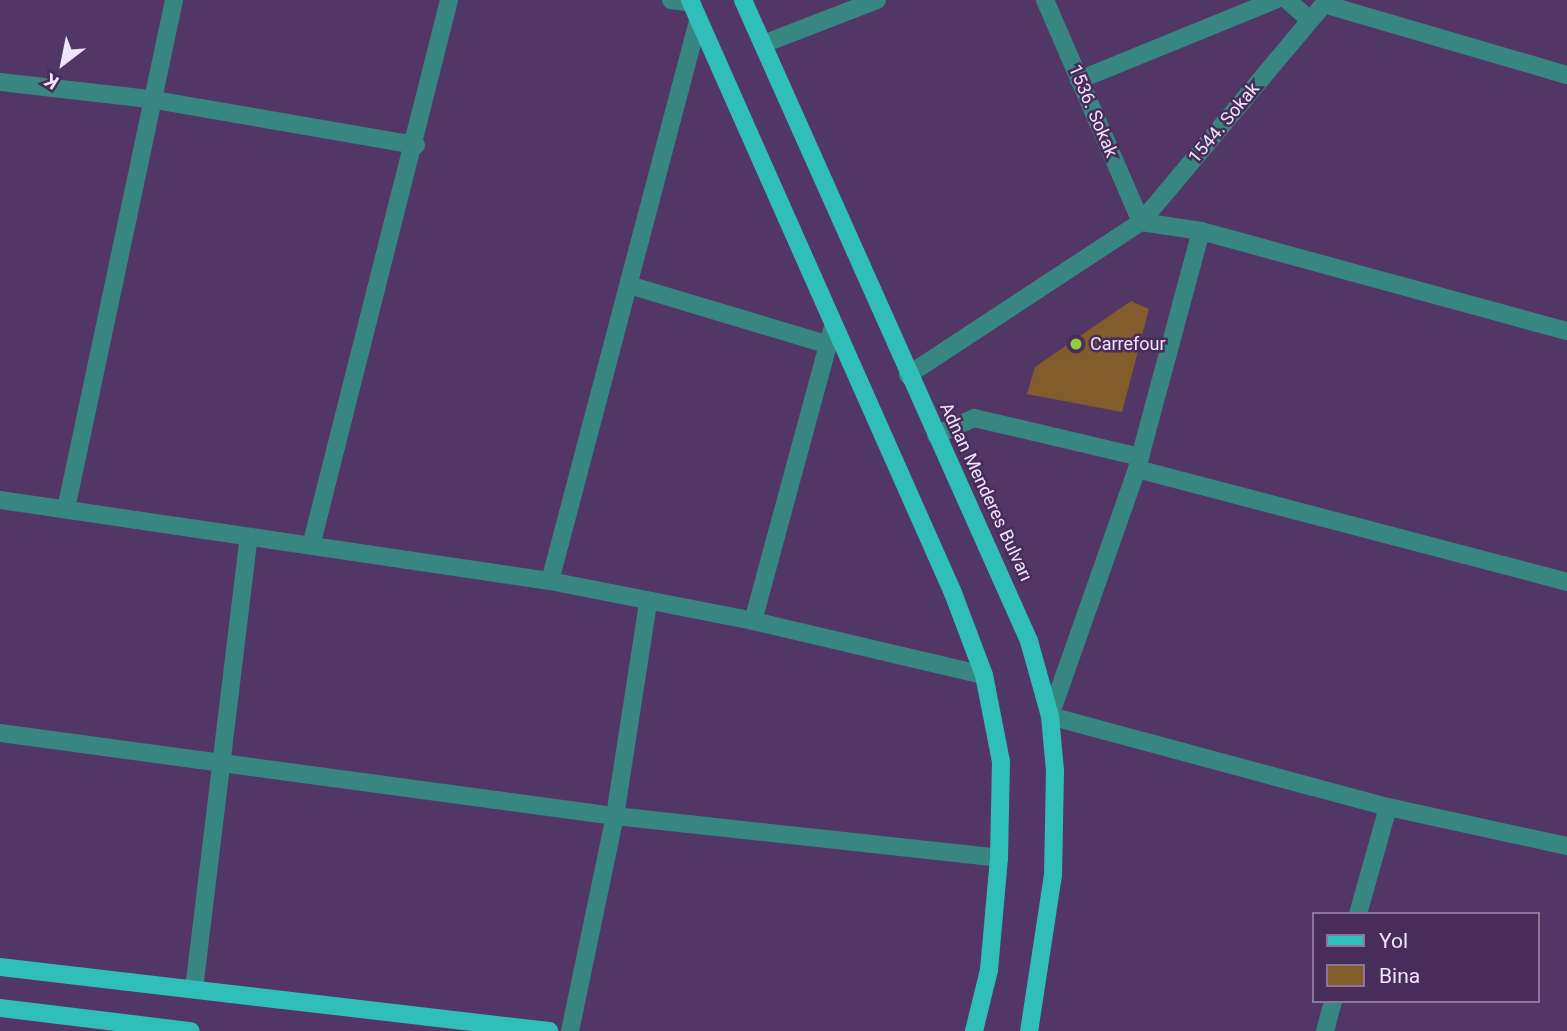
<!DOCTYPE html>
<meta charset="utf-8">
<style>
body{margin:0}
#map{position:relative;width:1567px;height:1031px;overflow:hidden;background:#523766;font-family:Roboto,sans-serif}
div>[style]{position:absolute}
.building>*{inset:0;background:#835c2c}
.minor>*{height:18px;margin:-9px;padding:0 9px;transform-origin:9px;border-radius:9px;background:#378681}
.major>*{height:18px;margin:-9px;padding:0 9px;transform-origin:9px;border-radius:9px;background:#2fbfb8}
.dots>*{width:19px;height:19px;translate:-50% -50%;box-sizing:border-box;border:4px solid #482d5a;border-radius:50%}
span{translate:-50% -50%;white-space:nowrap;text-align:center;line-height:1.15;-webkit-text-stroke:5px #482d5a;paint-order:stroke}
.street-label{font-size:18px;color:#f1e5fb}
.poi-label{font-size:18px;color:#f1e5fb}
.left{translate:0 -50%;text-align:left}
.legend{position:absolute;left:1312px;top:912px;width:228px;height:91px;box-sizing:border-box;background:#482d5a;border:2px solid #8c779a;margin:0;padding:9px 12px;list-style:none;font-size:21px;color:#f1e5fb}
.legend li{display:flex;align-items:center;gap:14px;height:35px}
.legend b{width:35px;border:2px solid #8c779a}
.north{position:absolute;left:28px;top:28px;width:70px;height:70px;-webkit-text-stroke:5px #482d5a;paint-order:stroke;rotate:212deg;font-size:19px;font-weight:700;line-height:28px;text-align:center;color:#f1e5fb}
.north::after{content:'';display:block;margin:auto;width:24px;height:32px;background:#f1e5fb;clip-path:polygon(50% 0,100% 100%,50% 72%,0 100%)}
</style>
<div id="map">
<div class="building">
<div style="clip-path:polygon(1131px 301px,1149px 309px,1122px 412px,1027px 394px,1035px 367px)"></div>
</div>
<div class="minor">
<div style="left:671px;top:0;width:21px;rotate:8deg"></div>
<div style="left:1045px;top:0;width:242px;rotate:66.6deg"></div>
<div style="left:1141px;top:222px;width:61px;rotate:8.5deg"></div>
<div style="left:1201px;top:231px;width:379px;rotate:15.3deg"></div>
<div style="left:1287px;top:0;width:30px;rotate:41deg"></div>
<div style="left:763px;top:44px;width:122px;rotate:-21.1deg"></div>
<div style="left:1079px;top:80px;width:212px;rotate:-22.2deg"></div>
<div style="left:0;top:82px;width:150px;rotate:6.5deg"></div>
<div style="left:149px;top:99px;width:271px;rotate:9.8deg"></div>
<div style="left:1201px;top:231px;width:246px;rotate:105.1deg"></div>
<div style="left:1137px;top:469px;width:262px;rotate:109.4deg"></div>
<div style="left:1050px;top:716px;width:350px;rotate:15.1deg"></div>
<div style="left:1388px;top:807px;width:183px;rotate:12.3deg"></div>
<div style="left:629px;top:285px;width:206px;rotate:16.7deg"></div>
<div style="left:908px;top:375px;width:279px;rotate:-33.3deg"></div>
<div style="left:1141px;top:222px;width:285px;rotate:-50deg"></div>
<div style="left:1324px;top:4px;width:253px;rotate:16.3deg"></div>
<div style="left:936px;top:435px;width:42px;rotate:-24.1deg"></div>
<div style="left:974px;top:418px;width:171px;rotate:13.2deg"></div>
<div style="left:1137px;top:469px;width:445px;rotate:14.7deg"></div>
<div style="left:0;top:500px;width:556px;rotate:8.38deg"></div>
<div style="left:550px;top:581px;width:207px;rotate:11.1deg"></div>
<div style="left:753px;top:621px;width:237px;rotate:13.2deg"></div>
<div style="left:66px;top:509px;width:520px;rotate:-78.02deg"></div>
<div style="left:312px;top:542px;width:559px;rotate:-75.81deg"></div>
<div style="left:550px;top:581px;width:579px;rotate:-75.2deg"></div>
<div style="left:753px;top:621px;width:305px;rotate:-74.8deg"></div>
<div style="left:0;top:733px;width:621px;rotate:7.69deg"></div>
<div style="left:615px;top:816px;width:386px;rotate:6.2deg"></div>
<div style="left:1358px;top:914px;width:111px;rotate:-74.3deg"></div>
<div style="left:194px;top:989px;width:455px;rotate:-83.1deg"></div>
<div style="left:570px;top:1031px;width:220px;rotate:-78.2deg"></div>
<div style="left:615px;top:816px;width:216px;rotate:-81.2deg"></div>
<div style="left:1325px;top:1031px;width:31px;rotate:-75deg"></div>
</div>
<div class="major">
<div style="left:690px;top:0;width:649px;rotate:66.08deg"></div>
<div style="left:953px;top:593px;width:88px;rotate:69.3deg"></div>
<div style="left:984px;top:675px;width:89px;rotate:78.9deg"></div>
<div style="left:1001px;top:762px;width:96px;rotate:91.2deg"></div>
<div style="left:999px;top:858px;width:112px;rotate:95.1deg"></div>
<div style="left:989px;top:970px;width:63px;rotate:103.8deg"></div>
<div style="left:743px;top:0;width:702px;rotate:65.95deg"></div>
<div style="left:1029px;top:641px;width:78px;rotate:74.4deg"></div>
<div style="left:1050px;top:716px;width:55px;rotate:84.8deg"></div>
<div style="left:1055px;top:771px;width:104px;rotate:91.1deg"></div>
<div style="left:1053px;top:875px;width:158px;rotate:98.7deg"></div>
<div style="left:0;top:967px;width:553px;rotate:6.65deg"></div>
<div style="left:0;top:1008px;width:192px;rotate:6.9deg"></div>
</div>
<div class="dots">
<div style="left:1076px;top:344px;background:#90cd40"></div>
</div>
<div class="street-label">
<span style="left:1093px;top:111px;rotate:67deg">1536. Sokak</span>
<span style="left:1224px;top:123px;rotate:-50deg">1544. Sokak</span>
<span style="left:986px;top:492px;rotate:65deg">Adnan Menderes Bulvarı</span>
</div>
<div class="poi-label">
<span class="left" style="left:1090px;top:344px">Carrefour</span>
</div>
<ul class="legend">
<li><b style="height:9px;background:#2fbfb8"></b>Yol</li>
<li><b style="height:19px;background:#835c2c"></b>Bina</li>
</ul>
<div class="north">K</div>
</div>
